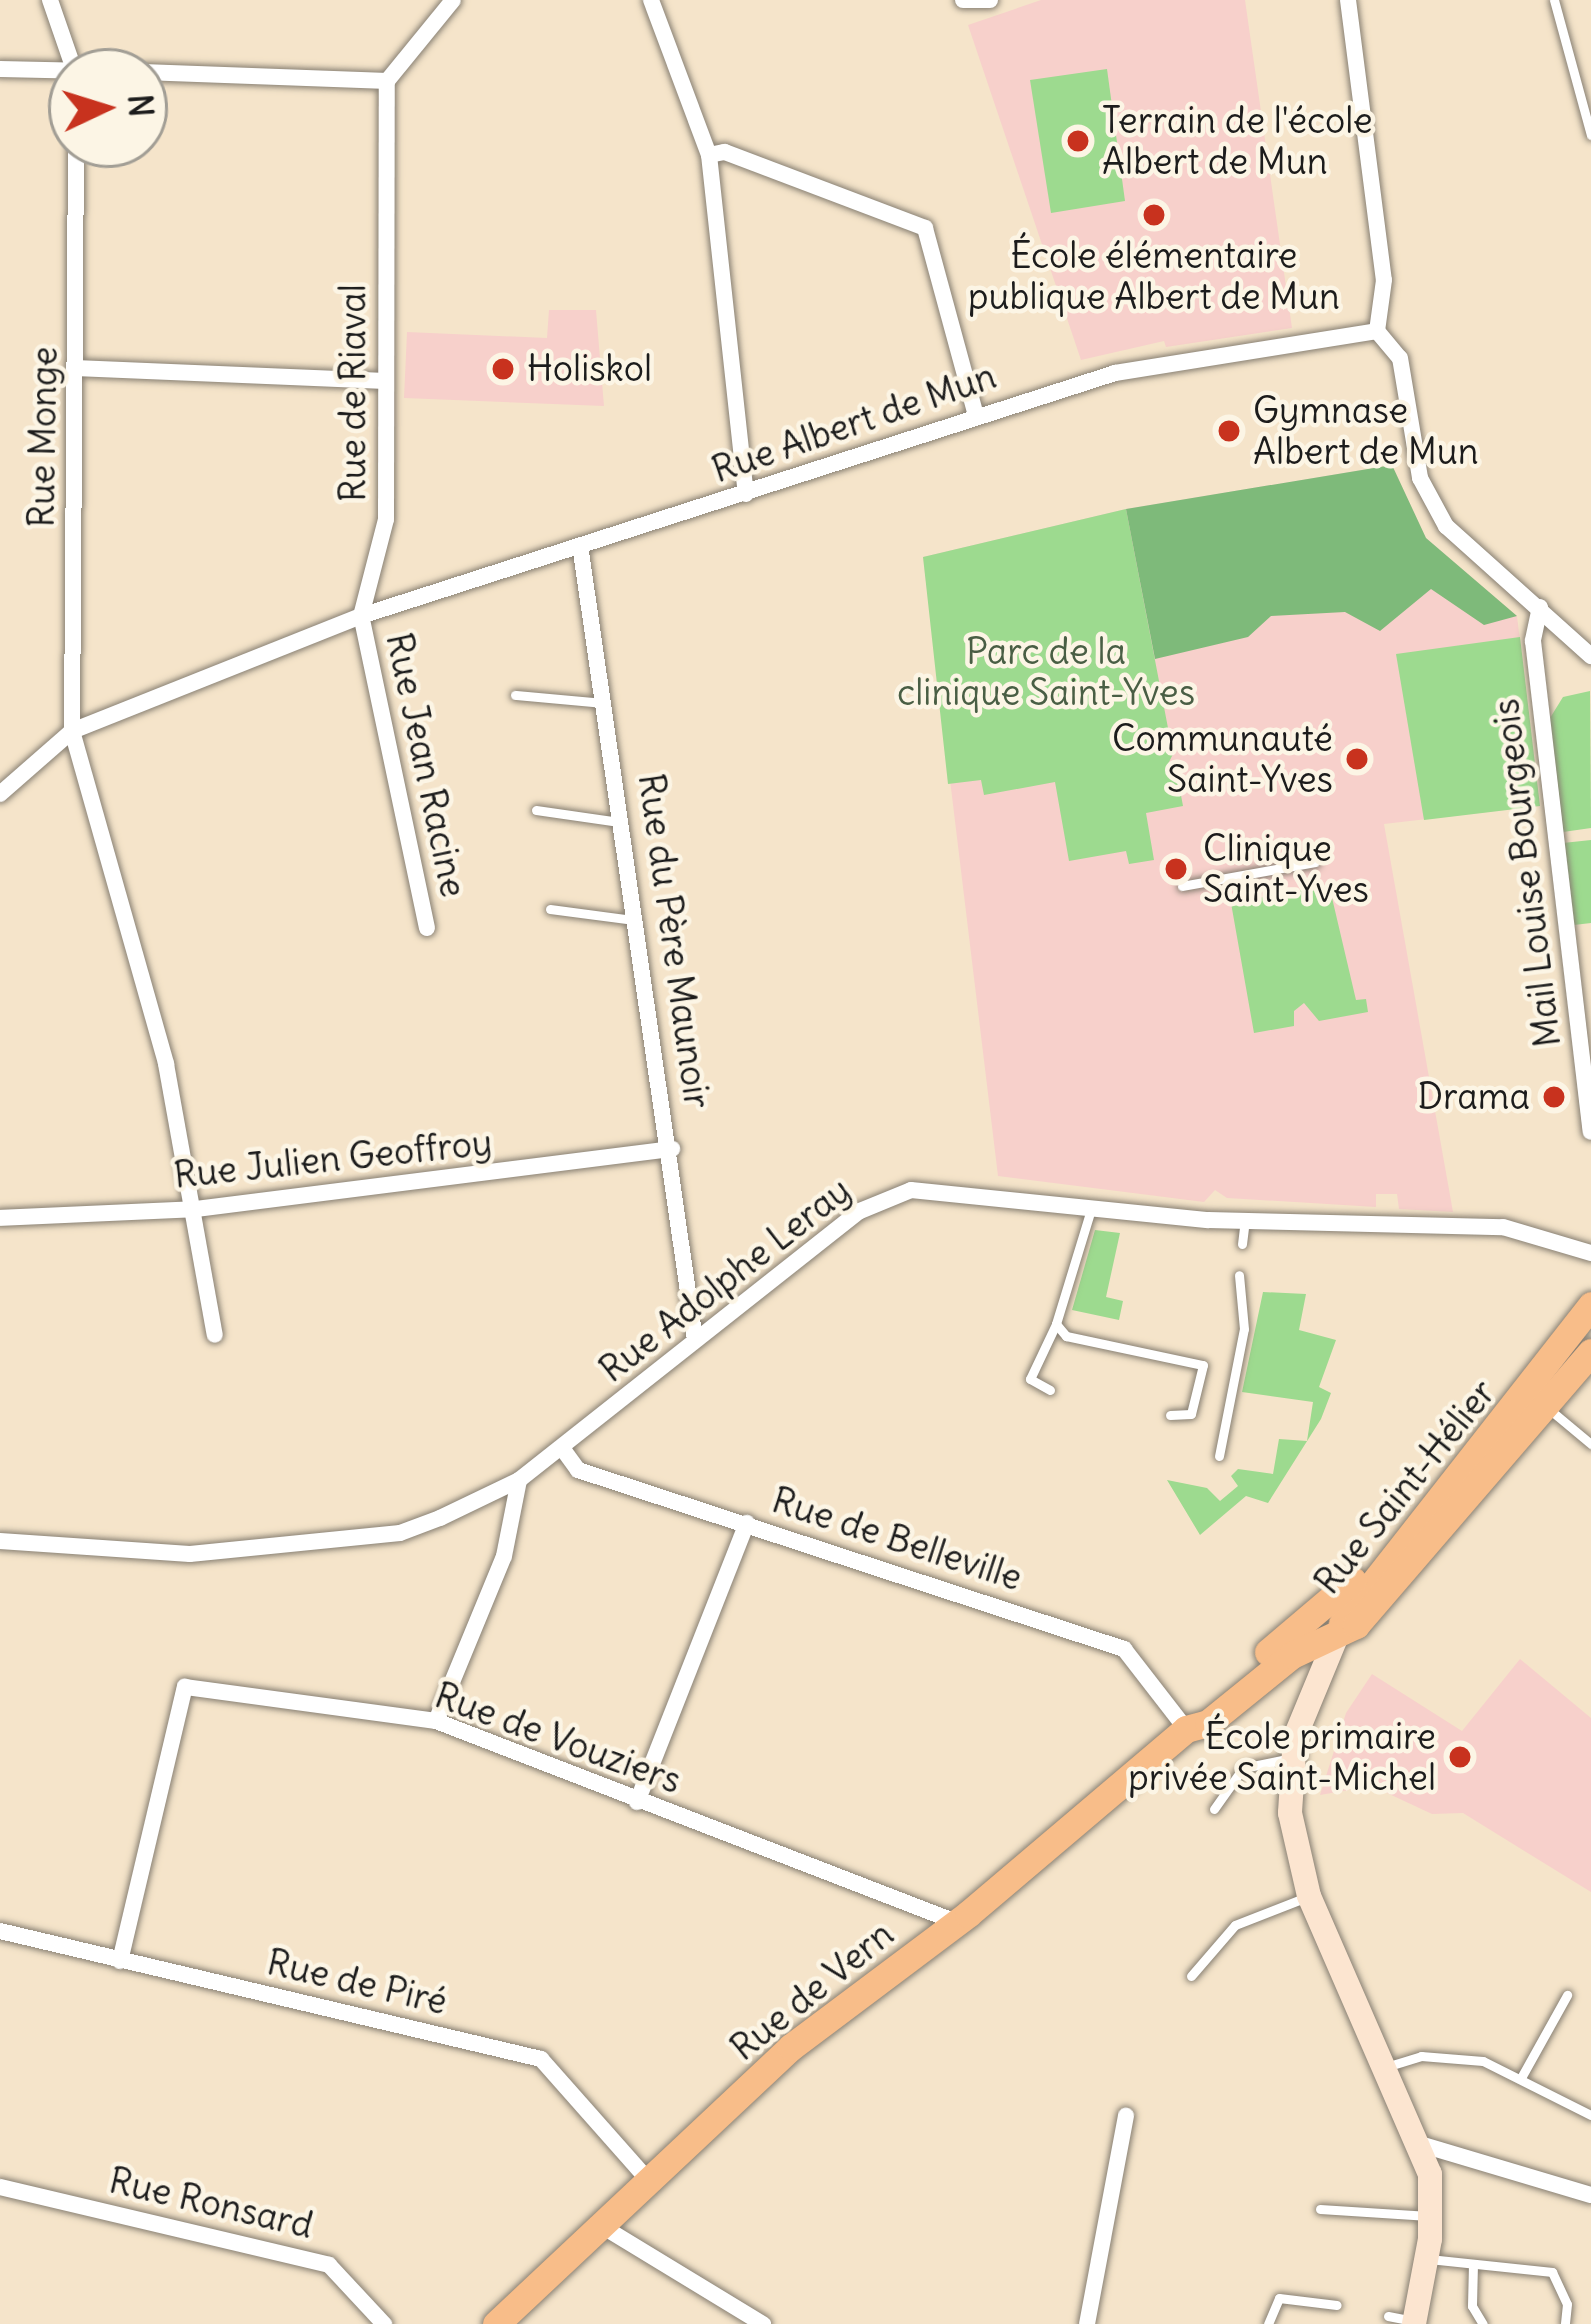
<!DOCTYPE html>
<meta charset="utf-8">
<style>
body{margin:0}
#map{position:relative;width:1591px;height:2324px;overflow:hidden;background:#f5e4ca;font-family:Delius,sans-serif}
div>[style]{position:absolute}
.built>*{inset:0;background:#f7d0cb}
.green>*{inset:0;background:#9dda8f}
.forest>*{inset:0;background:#7eba7a}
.roads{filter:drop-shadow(0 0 3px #888073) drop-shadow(0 0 3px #888073)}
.lane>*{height:9px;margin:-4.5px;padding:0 4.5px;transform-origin:4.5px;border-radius:4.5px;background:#fff}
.street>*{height:16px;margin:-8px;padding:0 8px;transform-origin:8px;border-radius:8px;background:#fff}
.secondary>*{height:24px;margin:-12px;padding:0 12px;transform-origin:12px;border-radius:12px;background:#fce5d0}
.primary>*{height:27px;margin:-13.5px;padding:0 13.5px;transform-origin:13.5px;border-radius:13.5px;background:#f8bd89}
.dots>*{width:33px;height:33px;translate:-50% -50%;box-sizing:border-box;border:6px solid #fcf5e5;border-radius:50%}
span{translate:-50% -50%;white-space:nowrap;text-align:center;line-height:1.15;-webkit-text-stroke:9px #fcf5e5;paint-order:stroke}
.poi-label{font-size:36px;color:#1c1c1c}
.left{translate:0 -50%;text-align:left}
.right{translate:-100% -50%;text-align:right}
.street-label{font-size:36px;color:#1c1c1c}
.park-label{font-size:36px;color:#495e44}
.north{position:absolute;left:48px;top:48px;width:120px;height:120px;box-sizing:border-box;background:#fcf5e5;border:3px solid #a29e95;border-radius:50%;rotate:86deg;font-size:33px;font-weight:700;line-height:48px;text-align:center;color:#1c1c1c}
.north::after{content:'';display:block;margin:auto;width:42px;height:54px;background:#c8321e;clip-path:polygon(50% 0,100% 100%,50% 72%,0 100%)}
</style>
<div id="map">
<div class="built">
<div style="clip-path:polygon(1041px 0,1245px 0,1292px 328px,1166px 347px,1164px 341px,1081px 360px,968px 25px)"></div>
<div style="clip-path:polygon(549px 310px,596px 310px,604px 406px,404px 398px,407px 332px,547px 338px)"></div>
<div style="clip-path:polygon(1392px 465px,1426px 538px,1517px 616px,1540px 806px,1384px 824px,1453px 1212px,1399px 1209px,1397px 1194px,1376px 1194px,1376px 1207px,1227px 1198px,1215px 1190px,1204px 1202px,998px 1176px,923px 557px,1126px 509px)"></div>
<div style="clip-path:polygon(1520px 1659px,1591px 1718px,1591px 1892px,1463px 1813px,1432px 1814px,1372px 1786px,1320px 1795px,1346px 1713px,1372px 1674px,1462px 1731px)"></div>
</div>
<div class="green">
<div style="clip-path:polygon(1107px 69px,1125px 201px,1051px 213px,1030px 80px)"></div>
<div style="clip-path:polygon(1126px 509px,1173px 754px,1167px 766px,1177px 774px,1183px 806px,1146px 813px,1154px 860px,1129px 864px,1126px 851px,1069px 861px,1055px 782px,984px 795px,981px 780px,948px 784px,923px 557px)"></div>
<div style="clip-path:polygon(1520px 637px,1540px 806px,1424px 820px,1396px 654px)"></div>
<div style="clip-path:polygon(1590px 691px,1591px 828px,1563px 832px,1550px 718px,1563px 697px)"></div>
<div style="clip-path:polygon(1591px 840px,1591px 923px,1574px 925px,1563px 843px)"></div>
<div style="clip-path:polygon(1329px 885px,1356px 1000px,1366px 999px,1368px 1012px,1319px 1021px,1304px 1003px,1294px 1011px,1294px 1026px,1254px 1033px,1231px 903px)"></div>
<div style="clip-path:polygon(1095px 1230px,1120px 1233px,1106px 1297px,1123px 1301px,1119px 1320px,1072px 1310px)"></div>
<div style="clip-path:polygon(1263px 1292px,1306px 1294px,1299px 1330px,1336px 1340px,1319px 1387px,1331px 1393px,1321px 1419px,1268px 1503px,1246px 1496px,1200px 1535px,1167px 1480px,1207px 1488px,1220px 1501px,1238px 1486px,1231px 1476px,1238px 1469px,1273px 1474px,1279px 1439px,1307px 1441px,1313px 1402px,1242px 1392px)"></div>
</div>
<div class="forest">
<div style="clip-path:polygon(1392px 465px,1426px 538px,1517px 616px,1484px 625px,1431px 589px,1380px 631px,1345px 612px,1271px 616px,1248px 637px,1155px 659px,1126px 509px)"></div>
</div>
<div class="roads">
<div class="lane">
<div style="left:1554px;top:0;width:140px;rotate:74.7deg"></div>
<div style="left:515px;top:695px;width:90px;rotate:5.1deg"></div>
<div style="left:536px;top:810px;width:84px;rotate:8.2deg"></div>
<div style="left:1182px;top:886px;width:135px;rotate:-10.2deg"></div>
<div style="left:550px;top:909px;width:85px;rotate:7.5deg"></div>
<div style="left:1092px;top:1206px;width:123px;rotate:107deg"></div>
<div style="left:1056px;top:1324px;width:16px;rotate:50deg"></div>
<div style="left:1066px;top:1336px;width:140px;rotate:12deg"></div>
<div style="left:1203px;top:1365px;width:50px;rotate:103.8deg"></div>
<div style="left:1191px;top:1414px;width:21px;rotate:177deg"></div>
<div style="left:1242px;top:1244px;width:23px;rotate:-83deg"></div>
<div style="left:1050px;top:1390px;width:23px;rotate:-151deg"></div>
<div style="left:1030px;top:1379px;width:61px;rotate:-64.7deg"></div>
<div style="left:1549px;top:1409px;width:55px;rotate:39.8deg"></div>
<div style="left:1219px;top:1456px;width:129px;rotate:-78.9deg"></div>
<div style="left:1244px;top:1329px;width:54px;rotate:-95.3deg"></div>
<div style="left:1214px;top:1809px;width:50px;rotate:-54.7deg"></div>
<div style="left:1243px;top:1768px;width:50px;rotate:-11.5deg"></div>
<div style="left:1191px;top:1976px;width:67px;rotate:-49.2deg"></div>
<div style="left:1235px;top:1925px;width:77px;rotate:-21.3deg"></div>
<div style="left:1389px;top:2066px;width:34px;rotate:-17deg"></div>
<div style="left:1421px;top:2056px;width:62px;rotate:4.6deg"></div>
<div style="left:1483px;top:2061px;width:121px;rotate:26.6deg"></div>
<div style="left:1522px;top:2076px;width:93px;rotate:-60.9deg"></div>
<div style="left:1320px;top:2209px;width:109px;rotate:3.7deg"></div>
<div style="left:1429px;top:2259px;width:124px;rotate:6deg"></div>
<div style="left:1552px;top:2272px;width:35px;rotate:65deg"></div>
<div style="left:1567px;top:2304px;width:20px;rotate:96deg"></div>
<div style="left:1473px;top:2264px;width:42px;rotate:91.4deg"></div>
<div style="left:1472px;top:2306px;width:21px;rotate:59deg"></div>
<div style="left:1388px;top:2316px;width:26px;rotate:11deg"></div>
<div style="left:1268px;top:2324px;width:28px;rotate:-67deg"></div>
<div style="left:1279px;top:2298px;width:58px;rotate:6.9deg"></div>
</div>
<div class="street">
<div style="left:50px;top:0;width:76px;rotate:70.9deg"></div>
<div style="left:651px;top:0;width:165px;rotate:69.5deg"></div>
<div style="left:709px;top:155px;width:341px;rotate:83.8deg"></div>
<div style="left:963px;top:0;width:27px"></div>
<div style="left:1348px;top:0;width:282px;rotate:82.7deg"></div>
<div style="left:1384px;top:280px;width:51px;rotate:97.8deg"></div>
<div style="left:1377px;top:331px;width:35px;rotate:50deg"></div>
<div style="left:1400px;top:358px;width:122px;rotate:80.5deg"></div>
<div style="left:1420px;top:478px;width:55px;rotate:61.6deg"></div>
<div style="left:1446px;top:526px;width:195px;rotate:41.9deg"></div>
<div style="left:0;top:69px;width:136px;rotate:1.3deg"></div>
<div style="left:144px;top:72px;width:243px;rotate:2.1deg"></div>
<div style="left:76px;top:144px;width:587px;rotate:90.39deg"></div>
<div style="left:72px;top:731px;width:346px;rotate:74.2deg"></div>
<div style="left:166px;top:1064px;width:275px;rotate:79.8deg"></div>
<div style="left:709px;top:155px;width:16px;rotate:-11deg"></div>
<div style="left:725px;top:152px;width:214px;rotate:20.8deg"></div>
<div style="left:925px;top:228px;width:195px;rotate:74.8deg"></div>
<div style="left:77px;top:368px;width:307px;rotate:2.4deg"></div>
<div style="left:581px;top:552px;width:796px;rotate:81.77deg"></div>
<div style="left:1540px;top:607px;width:35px;rotate:102deg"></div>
<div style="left:1533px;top:641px;width:494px;rotate:83.3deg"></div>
<div style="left:0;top:794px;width:96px;rotate:-41.2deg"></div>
<div style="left:72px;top:731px;width:311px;rotate:-21.7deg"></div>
<div style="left:361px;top:616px;width:792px;rotate:-17.86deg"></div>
<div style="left:1115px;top:373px;width:265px;rotate:-9.1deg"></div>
<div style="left:427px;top:928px;width:319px;rotate:-101.9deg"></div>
<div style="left:361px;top:616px;width:100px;rotate:-75.5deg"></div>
<div style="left:386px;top:519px;width:438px;rotate:-89.9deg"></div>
<div style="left:387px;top:81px;width:104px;rotate:-50.8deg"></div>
<div style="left:0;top:1218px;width:196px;rotate:-2.6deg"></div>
<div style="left:196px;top:1209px;width:480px;rotate:-7.2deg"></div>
<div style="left:562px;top:1448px;width:27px;rotate:54deg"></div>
<div style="left:578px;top:1470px;width:575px;rotate:18.15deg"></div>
<div style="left:1124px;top:1649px;width:101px;rotate:52.2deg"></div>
<div style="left:0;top:1541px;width:190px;rotate:3.9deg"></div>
<div style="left:190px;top:1554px;width:211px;rotate:-5.7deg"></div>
<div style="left:400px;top:1533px;width:43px;rotate:-20.6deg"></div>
<div style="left:440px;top:1518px;width:88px;rotate:-25.7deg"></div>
<div style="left:519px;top:1480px;width:434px;rotate:-38.3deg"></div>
<div style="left:860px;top:1211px;width:55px;rotate:-22.4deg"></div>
<div style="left:911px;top:1190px;width:299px;rotate:5.8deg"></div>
<div style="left:1208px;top:1220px;width:295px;rotate:1.4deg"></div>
<div style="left:1503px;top:1227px;width:92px;rotate:16.5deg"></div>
<div style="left:436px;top:1721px;width:178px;rotate:-67.6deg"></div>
<div style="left:504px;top:1556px;width:77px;rotate:-78.8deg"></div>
<div style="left:637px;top:1802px;width:300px;rotate:-68.5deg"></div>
<div style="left:0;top:1931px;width:556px;rotate:13.31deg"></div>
<div style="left:541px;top:2059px;width:162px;rotate:48.5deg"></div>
<div style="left:120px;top:1961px;width:282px;rotate:-76.7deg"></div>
<div style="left:185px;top:1687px;width:253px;rotate:7.7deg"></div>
<div style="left:436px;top:1721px;width:557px;rotate:21.13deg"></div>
<div style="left:1423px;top:2145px;width:175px;rotate:16.6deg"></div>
<div style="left:0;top:2187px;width:338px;rotate:13.3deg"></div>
<div style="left:329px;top:2265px;width:81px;rotate:47deg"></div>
<div style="left:600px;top:2225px;width:191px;rotate:31.3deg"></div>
<div style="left:1087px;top:2324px;width:212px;rotate:-79.4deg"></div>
</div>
<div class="secondary">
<div style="left:1336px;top:1638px;width:107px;rotate:112.5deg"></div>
<div style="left:1295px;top:1737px;width:76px;rotate:93.8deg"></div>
<div style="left:1290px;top:1813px;width:85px;rotate:77.1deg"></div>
<div style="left:1309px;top:1896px;width:303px;rotate:66.5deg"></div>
<div style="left:1430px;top:2174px;width:65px;rotate:90deg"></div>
<div style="left:1430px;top:2239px;width:86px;rotate:100.7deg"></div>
</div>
<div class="primary">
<div style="left:1342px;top:1623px;width:404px;rotate:-51.9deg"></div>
<div style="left:1268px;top:1652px;width:111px;rotate:-40.3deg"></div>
<div style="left:496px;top:2324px;width:405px;rotate:-43.2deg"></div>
<div style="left:791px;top:2047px;width:221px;rotate:-36.9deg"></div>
<div style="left:968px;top:1914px;width:286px;rotate:-40.3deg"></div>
<div style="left:1186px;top:1729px;width:23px;rotate:-15deg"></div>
<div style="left:1208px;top:1723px;width:108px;rotate:-39deg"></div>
<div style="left:1292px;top:1655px;width:71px;rotate:-25.1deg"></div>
<div style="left:1356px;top:1625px;width:360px;rotate:-49.3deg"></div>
</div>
</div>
<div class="dots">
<div style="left:1078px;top:141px;background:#c8321e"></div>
<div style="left:1154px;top:215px;background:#c8321e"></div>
<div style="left:503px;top:369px;background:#c8321e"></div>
<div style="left:1229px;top:431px;background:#c8321e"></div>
<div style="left:1357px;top:759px;background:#c8321e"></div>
<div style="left:1176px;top:869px;background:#c8321e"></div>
<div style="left:1554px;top:1097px;background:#c8321e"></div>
<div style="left:1460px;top:1757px;background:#c8321e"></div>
</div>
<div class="poi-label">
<span class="left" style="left:1102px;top:141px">Terrain de l'école<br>Albert de Mun</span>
<span style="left:1154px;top:276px">École élémentaire<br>publique Albert de Mun</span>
<span class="left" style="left:527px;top:369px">Holiskol</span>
<span class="left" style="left:1253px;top:431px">Gymnase<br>Albert de Mun</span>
<span class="right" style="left:1333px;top:759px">Communauté<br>Saint-Yves</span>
<span class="left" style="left:1203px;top:869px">Clinique<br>Saint-Yves</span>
<span class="right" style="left:1530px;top:1097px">Drama</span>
<span class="right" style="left:1436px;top:1757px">École primaire<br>privée Saint-Michel</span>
</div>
<div class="street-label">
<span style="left:353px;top:393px;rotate:-90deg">Rue de Riaval</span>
<span style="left:854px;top:423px;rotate:-19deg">Rue Albert de Mun</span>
<span style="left:43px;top:437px;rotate:-89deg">Rue Monge</span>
<span style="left:426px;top:765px;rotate:78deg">Rue Jean Racine</span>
<span style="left:1527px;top:873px;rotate:-97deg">Mail Louise Bourgeois</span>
<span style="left:674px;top:941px;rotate:82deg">Rue du Père Maunoir</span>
<span style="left:333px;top:1159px;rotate:-6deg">Rue Julien Geoffroy</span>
<span style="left:725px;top:1280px;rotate:-38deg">Rue Adolphe Leray</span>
<span style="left:1405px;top:1487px;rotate:-51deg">Rue Saint-Hélier</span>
<span style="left:897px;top:1539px;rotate:18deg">Rue de Belleville</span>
<span style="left:558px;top:1738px;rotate:20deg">Rue de Vouziers</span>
<span style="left:357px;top:1982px;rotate:13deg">Rue de Piré</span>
<span style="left:812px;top:1991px;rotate:-39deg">Rue de Vern</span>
<span style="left:211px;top:2203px;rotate:13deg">Rue Ronsard</span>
</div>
<div class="park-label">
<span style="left:1046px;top:672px">Parc de la<br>clinique Saint-Yves</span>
</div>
<div class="north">N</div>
</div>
